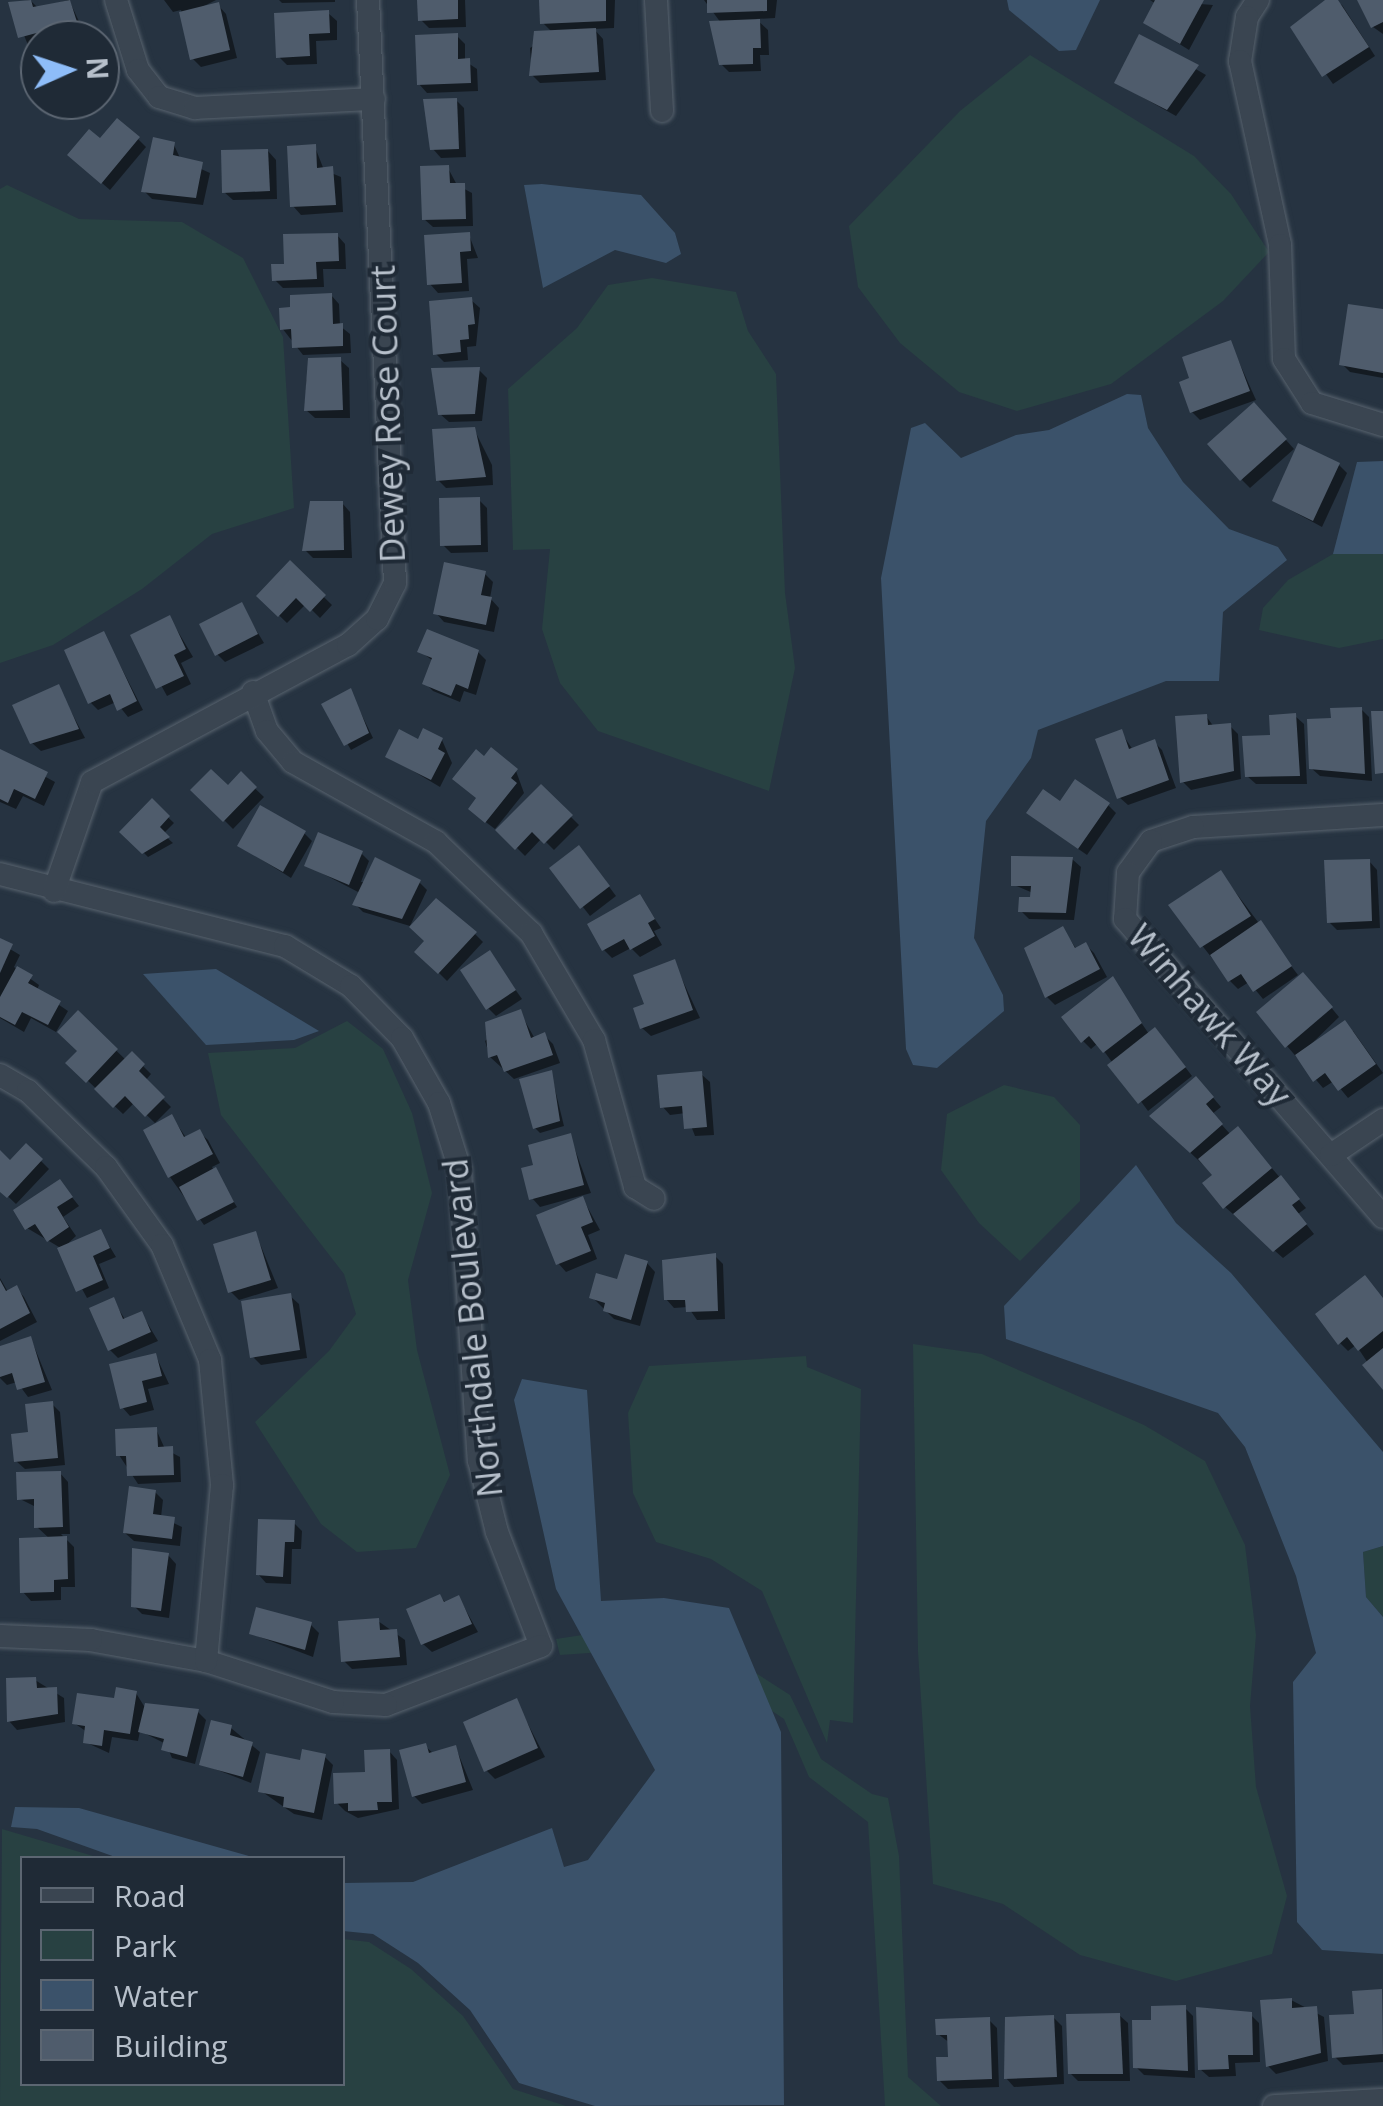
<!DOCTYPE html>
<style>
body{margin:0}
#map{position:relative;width:1383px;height:2106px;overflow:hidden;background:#263341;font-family:"Open Sans",sans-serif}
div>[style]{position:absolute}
.green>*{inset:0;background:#284142}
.water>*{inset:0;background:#3b526a}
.shadow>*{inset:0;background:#0007}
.building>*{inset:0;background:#4f5c6c}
.roads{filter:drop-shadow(0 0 2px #58636e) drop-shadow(0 0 2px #58636e)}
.minor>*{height:22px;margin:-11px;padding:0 11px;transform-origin:11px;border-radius:11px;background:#3a4551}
span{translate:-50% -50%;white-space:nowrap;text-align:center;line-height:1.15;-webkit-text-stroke:8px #1f2a36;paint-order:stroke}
.street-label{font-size:35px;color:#b7c0cb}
.legend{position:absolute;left:20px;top:1856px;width:325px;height:230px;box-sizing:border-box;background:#1f2a36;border:2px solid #5c6672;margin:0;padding:12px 18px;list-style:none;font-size:30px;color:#b7c0cb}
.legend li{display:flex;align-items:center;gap:20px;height:50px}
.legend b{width:50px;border:2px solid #5c6672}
.north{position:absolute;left:20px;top:20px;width:100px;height:100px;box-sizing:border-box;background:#1f2a36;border:2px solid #5c6672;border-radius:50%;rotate:87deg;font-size:28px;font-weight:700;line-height:40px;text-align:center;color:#b7c0cb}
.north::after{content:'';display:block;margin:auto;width:35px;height:45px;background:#8ebdf9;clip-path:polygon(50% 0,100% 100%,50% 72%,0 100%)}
</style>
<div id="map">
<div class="green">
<div style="clip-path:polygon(1030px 55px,1194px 156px,1231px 194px,1269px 252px,1223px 301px,1111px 384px,1017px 411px,959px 392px,900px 343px,858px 287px,849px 226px,960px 111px)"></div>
<div style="clip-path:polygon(7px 185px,79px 219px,182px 222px,243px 258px,283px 337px,294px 508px,212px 534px,142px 589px,53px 645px,0 663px,0 189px)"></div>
<div style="clip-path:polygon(652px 278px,736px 292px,748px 331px,776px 374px,785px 593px,795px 668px,769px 791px,598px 731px,560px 683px,542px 629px,550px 549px,513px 550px,508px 389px,577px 328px,608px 285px)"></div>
<div style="clip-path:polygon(1333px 554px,1383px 554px,1383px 639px,1339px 648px,1259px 630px,1263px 608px,1288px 580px)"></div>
<div style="clip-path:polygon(347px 1021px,383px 1049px,412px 1113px,432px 1193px,408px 1280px,417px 1350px,450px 1475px,416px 1548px,357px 1552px,321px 1524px,255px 1422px,329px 1351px,356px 1314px,344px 1274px,221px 1115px,208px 1053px,295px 1048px)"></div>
<div style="clip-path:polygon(1004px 1085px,1054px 1097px,1080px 1125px,1080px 1201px,1020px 1261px,979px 1223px,941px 1170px,947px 1114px)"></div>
<div style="clip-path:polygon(913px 1344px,982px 1354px,1144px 1425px,1205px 1461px,1245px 1545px,1256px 1635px,1250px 1706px,1256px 1787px,1287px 1896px,1272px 1954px,1176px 1981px,1080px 1955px,1003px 1904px,933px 1884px,918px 1652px)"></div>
<div style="clip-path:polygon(806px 1356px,807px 1367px,861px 1389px,853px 1723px,830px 1720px,827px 1743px,762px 1591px,711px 1559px,656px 1542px,633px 1493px,628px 1413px,649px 1366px)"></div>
<div style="clip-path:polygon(1383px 1546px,1383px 1617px,1366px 1597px,1363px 1552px)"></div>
<div style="clip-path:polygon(675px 1621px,790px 1695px,821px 1759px,872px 1794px,888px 1798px,899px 1856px,908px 2077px,941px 2106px,885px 2106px,868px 1822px,809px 1777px,784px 1719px,676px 1647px,560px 1655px,556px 1639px)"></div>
<div style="clip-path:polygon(2px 1829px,100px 1858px,22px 1858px,22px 2084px,342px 2084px,343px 1939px,369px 1942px,411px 1969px,463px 2016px,513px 2089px,566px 2106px,0 2106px)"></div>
</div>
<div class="water">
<div style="clip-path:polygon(1007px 0,1100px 0,1076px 50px,1059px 51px,1009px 10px)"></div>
<div style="clip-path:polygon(542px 184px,641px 195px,675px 233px,681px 254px,666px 263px,615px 250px,543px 288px,524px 185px)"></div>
<div style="clip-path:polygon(1127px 394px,1141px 395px,1148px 428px,1183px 482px,1229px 529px,1278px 547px,1287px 560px,1223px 612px,1219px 681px,1166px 681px,1038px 730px,1031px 758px,986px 821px,974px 938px,1003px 995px,1004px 1011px,937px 1068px,913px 1065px,906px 1049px,881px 578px,911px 428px,925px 423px,961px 458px,1016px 435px,1049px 430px)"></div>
<div style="clip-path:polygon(1383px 461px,1383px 554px,1333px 554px,1357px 462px)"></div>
<div style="clip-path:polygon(216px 969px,319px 1031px,294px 1040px,206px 1045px,143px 974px)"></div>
<div style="clip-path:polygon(1136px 1165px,1176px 1223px,1231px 1273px,1383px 1452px,1383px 1546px,1363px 1552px,1366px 1597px,1383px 1617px,1383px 1954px,1322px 1950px,1297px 1922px,1293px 1682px,1316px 1653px,1296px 1576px,1245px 1447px,1218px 1413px,1006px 1339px,1004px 1306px)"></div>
<div style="clip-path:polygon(522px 1379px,587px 1390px,601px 1601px,664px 1598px,729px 1608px,781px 1732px,784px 2105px,595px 2106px,519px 2083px,470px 2010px,418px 1963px,373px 1934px,343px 1931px,343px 1883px,413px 1882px,552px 1828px,564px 1867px,588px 1860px,655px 1770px,556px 1589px,514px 1400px)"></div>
<div style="clip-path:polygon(15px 1807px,79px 1808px,256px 1858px,118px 1858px,37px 1829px,11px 1827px)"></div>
</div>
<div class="shadow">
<div style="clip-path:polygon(30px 0,38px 8px,69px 0,83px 30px,28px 45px,11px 4px)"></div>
<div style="clip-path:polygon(164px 0,216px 0,194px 11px,218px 5px,226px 14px,237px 58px,201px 67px,192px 58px,181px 10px,173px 12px)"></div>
<div style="clip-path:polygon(279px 0,335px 0,335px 2px,282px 3px)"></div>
<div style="clip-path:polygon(420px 0,465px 0,466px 27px,429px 28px,421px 20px)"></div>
<div style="clip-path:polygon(541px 0,615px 0,614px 28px,594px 29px,603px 39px,606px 80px,540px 83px,532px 75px,530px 48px,553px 33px,542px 22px)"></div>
<div style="clip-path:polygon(704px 0,777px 0,775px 18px,756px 19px,768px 30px,769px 55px,760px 55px,761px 71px,729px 72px,721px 64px,721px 23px)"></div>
<div style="clip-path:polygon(1150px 0,1213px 5px,1189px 50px,1146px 23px,1156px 4px)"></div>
<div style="clip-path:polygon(1331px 0,1342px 5px,1375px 56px,1333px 84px,1293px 28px)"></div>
<div style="clip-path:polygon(1360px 0,1383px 0,1383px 34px,1373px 27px)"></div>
<div style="clip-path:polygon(328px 13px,337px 21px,337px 40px,316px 41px,317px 64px,287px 65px,279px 57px)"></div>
<div style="clip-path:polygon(457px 36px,465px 44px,465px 61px,477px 69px,478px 91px,427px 93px,419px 84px)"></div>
<div style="clip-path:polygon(1140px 37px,1206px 75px,1176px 116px,1117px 83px)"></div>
<div style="clip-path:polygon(56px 100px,96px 100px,96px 101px,65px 109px)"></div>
<div style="clip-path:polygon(456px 100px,464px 108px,466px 157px,441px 158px,433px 149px)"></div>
<div style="clip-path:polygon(138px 139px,146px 147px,110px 190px,79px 163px,100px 142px)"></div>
<div style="clip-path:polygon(174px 145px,181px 160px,210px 173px,203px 205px,152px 199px,144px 191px)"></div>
<div style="clip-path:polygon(315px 147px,324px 170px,341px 177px,343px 212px,301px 215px,293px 206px)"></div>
<div style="clip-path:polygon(268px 151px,276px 160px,277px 199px,233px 200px,224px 192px)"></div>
<div style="clip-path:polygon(448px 168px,457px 185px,472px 193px,473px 226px,433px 227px,424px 219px)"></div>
<div style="clip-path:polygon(337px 235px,345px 244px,346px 269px,323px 269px,324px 287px,283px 288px,274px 279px)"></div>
<div style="clip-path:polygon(469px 235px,478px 258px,467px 259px,469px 291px,438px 293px,430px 284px)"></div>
<div style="clip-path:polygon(331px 295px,339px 304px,340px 326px,350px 334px,351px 353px,303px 355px,282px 328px)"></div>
<div style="clip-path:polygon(471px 300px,480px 308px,476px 346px,467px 347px,468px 360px,444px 362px,436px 354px)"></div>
<div style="clip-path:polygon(1383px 311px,1383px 378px,1350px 372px,1342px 364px)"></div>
<div style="clip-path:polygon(1230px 342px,1256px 400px,1200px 420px,1192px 412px)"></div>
<div style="clip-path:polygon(340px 360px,349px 368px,350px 418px,315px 418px,306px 410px,306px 380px)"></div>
<div style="clip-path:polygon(479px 370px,487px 378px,482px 421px,449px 422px,440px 414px)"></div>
<div style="clip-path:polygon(1262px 413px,1294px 449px,1250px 488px,1242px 480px)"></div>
<div style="clip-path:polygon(474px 429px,492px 465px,493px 485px,446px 488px,438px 480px)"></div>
<div style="clip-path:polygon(1339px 465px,1347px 473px,1322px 527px,1274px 501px)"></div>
<div style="clip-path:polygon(479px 500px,487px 508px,488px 552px,451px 553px,443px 545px)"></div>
<div style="clip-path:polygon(342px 503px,350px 512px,352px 558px,313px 558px,305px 550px)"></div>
<div style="clip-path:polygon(290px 564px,332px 605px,320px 618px,306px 604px,287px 623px,259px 596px)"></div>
<div style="clip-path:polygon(485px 574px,493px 582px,490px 598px,499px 608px,494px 632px,444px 622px,436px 613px)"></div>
<div style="clip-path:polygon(241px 605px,264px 643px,225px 662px,217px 654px)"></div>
<div style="clip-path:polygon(170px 618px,193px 657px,181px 663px,191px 684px,167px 696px,134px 636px)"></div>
<div style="clip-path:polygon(104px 634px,143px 710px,128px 717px,116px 702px,98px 710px,90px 702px)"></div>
<div style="clip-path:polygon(420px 651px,478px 652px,486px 660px,476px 695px,464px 691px,460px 702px,433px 691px,425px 683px,433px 661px)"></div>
<div style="clip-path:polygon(58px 687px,85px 738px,41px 751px,32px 743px)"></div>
<div style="clip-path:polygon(350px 691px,373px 738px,351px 750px,325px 705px)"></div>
<div style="clip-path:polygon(1361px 709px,1369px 717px,1372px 781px,1320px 776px,1311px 768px)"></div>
<div style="clip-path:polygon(1206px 716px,1214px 727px,1230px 726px,1238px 734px,1241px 779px,1191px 790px,1183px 782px)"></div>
<div style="clip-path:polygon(1295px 716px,1304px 724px,1307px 784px,1256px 784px,1247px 776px)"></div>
<div style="clip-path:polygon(1121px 732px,1133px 750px,1154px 742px,1162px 750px,1176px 788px,1128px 805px,1119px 797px)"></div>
<div style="clip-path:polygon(442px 740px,452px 763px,440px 787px,388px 756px)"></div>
<div style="clip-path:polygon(0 752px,55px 782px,44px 806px,23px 796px,16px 809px,0 802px)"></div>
<div style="clip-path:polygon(516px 771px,524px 793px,495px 829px,479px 817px)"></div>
<div style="clip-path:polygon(241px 775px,264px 797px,233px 829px,194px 790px,228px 788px)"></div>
<div style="clip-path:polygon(541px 787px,579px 825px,554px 850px,542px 838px,525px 856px,499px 830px)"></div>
<div style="clip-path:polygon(152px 802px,174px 823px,163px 834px,173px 843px,148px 857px,123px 832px)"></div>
<div style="clip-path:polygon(1061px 804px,1108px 805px,1116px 813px,1087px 855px,1038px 821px)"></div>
<div style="clip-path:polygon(304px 833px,312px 841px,291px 878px,240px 846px)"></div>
<div style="clip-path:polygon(361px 853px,369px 861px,361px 882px,419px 882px,427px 890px,410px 926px,363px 912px,355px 904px,360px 893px,306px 865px)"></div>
<div style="clip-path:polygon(587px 857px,616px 896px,590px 916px,553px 869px)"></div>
<div style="clip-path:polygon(1072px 859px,1081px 867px,1074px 920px,1029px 919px,1021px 911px,1033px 893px,1014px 885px)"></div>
<div style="clip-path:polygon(1369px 861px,1377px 870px,1380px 928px,1337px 930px,1329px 922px)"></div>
<div style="clip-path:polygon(1221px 873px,1298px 975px,1263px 999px,1249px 982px,1238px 989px,1230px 981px,1171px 906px)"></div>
<div style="clip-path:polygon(640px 897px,661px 928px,654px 931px,662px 945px,640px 957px,631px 948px,612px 958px,604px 950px)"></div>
<div style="clip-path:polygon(1063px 929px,1077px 950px,1086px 945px,1094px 953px,1107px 977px,1055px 1005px,1047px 997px)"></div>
<div style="clip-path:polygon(475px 934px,483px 942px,447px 981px,418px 952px)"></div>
<div style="clip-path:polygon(0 943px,20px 955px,14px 967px,39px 985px,37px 990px,68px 1011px,56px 1032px,31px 1018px,24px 1032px,0 1018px)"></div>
<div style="clip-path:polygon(490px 954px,522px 999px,496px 1016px,488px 1008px)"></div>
<div style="clip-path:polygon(674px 962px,700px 1018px,651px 1036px,642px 1028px,647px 1006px)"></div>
<div style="clip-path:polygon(1112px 980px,1149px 1034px,1163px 1038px,1192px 1076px,1148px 1111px,1098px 1043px,1091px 1049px,1083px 1041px)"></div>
<div style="clip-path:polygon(1311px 983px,1339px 1017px,1302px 1053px,1353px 1031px,1383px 1073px,1348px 1098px,1334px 1081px,1323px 1088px,1287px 1046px)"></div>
<div style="clip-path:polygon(520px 1012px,535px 1039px,544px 1035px,553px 1044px,560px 1063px,514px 1079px,490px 1057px,485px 1041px)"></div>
<div style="clip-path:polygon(78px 1014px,126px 1060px,132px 1055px,151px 1074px,145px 1081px,171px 1107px,155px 1123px,134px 1103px,123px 1114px,69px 1063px,80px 1051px)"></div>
<div style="clip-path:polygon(551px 1073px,564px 1126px,540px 1133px,535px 1128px)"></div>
<div style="clip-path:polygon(701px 1074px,710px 1082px,714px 1135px,695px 1136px,686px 1113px,670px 1115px,662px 1106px)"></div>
<div style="clip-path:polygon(1204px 1087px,1221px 1107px,1212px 1114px,1231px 1135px,1246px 1138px,1306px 1208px,1298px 1214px,1314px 1234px,1283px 1258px,1225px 1207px,1206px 1184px,1215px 1176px,1160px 1124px)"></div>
<div style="clip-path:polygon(172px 1117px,187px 1139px,199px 1132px,208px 1140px,220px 1163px,212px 1167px,237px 1207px,204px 1225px,170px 1177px)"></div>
<div style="clip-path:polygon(570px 1136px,591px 1193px,540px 1207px,532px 1198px,536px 1166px)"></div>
<div style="clip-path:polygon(26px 1146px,49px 1169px,16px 1204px,0 1189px,0 1154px,10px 1163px)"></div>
<div style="clip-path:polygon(60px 1182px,79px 1206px,63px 1217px,76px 1236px,61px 1250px,101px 1232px,116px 1257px,99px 1264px,109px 1288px,87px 1298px,59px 1247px,27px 1228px)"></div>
<div style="clip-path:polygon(583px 1199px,600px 1230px,588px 1235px,597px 1259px,566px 1272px,558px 1263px)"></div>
<div style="clip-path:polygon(256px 1234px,278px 1288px,239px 1300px,231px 1292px)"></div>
<div style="clip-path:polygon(715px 1256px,723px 1264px,725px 1319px,697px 1320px,688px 1307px,674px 1308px,666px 1299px)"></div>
<div style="clip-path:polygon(647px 1263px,655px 1272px,640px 1326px,614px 1319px,592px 1297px)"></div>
<div style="clip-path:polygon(0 1278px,8px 1292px,16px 1288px,24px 1297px,37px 1322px,0 1341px)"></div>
<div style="clip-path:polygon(290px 1296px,299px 1304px,307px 1358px,261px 1365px,253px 1357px)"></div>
<div style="clip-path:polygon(1383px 1299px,1383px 1386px,1356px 1345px,1348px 1351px,1340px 1343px)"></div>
<div style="clip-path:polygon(113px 1300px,126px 1321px,142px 1314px,158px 1341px,118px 1358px,110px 1350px)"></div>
<div style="clip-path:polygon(31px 1339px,52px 1390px,28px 1397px,17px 1382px,7px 1385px,0 1378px,0 1349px)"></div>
<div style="clip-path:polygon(156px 1356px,169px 1384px,148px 1389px,154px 1410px,130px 1416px,122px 1407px)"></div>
<div style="clip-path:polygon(52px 1404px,60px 1412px,65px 1465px,25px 1469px,16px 1461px)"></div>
<div style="clip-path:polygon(156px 1429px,165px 1449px,180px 1457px,181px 1482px,138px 1484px,119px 1455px)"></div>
<div style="clip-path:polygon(60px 1473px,68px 1482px,70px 1534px,61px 1534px,74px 1547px,75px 1587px,61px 1587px,61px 1600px,31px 1601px,23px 1592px,50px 1539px,37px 1527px,36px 1507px,20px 1499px)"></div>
<div style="clip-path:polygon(155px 1492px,163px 1500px,161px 1517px,182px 1527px,180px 1546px,134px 1541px,125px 1533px)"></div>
<div style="clip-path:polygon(294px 1523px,302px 1531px,301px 1549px,292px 1549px,291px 1584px,266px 1583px,258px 1574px)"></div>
<div style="clip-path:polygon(168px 1555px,176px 1564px,169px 1618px,142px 1614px,134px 1606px)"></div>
<div style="clip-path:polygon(440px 1596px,446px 1603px,459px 1598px,478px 1632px,432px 1652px,423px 1644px)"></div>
<div style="clip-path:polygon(378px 1621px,405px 1640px,407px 1665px,352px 1669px,344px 1661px)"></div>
<div style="clip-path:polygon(311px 1625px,319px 1633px,313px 1657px,252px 1634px)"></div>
<div style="clip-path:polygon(35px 1680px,64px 1698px,65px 1722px,17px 1730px,9px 1721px)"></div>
<div style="clip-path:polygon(136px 1693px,144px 1706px,198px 1712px,206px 1720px,195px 1764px,172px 1758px,166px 1744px,140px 1731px,138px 1741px,112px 1737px,109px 1753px,85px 1742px,87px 1732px,74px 1723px)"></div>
<div style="clip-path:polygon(516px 1701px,545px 1757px,495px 1779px,486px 1770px)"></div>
<div style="clip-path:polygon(231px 1728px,260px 1752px,251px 1783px,202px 1764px)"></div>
<div style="clip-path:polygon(425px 1746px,434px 1754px,456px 1748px,473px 1790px,422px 1804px,414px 1796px)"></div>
<div style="clip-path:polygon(389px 1751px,397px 1760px,399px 1809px,358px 1818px,345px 1811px,336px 1802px)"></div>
<div style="clip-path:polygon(325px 1757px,333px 1765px,322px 1820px,294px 1814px,261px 1791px,302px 1763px)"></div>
<div style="clip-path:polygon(1381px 1992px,1383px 2062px,1343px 2065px,1335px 2057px,1357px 2016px)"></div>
<div style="clip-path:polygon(1291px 2000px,1324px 2017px,1328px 2061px,1276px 2074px,1268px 2066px)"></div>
<div style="clip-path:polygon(1185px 2008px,1193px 2016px,1195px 2078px,1144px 2075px,1136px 2067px,1154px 2022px)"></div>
<div style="clip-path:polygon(1250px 2014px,1259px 2023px,1260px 2062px,1235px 2063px,1236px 2076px,1209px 2077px,1200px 2069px)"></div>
<div style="clip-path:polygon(1119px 2015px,1128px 2023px,1130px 2081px,1078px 2081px,1070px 2073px)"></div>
<div style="clip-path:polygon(1053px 2017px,1062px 2026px,1064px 2084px,1014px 2087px,1006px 2078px)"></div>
<div style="clip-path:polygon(989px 2020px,997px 2028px,999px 2087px,948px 2089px,939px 2080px,951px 2059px,950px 2043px,938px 2034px)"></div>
</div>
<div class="building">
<div style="clip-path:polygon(31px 0,33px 7px,70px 0,77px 22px,18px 38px,8px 2px)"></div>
<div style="clip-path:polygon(417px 0,458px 0,458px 19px,418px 21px)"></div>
<div style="clip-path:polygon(539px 0,606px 0,606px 21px,540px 24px)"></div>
<div style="clip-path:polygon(707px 0,767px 0,767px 11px,707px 13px)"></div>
<div style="clip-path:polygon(1155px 0,1204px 0,1180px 44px,1143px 23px)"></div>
<div style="clip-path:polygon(1325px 0,1338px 0,1369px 47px,1322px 77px,1290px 27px)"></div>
<div style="clip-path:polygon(1357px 0,1383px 0,1383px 22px,1371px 28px)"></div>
<div style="clip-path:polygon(219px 2px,230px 50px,190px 60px,179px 12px)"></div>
<div style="clip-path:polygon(329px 10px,330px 33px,309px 34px,310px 56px,276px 58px,274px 13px)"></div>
<div style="clip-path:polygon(760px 19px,761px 48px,753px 48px,753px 64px,719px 65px,709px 21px)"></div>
<div style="clip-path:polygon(596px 28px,599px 72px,529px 76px,534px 31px)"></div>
<div style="clip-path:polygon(458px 33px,458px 59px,470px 58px,471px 83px,417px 85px,415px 35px)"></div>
<div style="clip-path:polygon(1139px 34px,1199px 65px,1167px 110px,1114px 83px)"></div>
<div style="clip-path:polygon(457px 98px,459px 149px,430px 150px,423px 99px)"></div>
<div style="clip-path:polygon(117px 118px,140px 137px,101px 184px,67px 155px,89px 129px,100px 138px)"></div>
<div style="clip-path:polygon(153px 137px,175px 142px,173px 155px,203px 162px,196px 198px,141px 192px)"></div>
<div style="clip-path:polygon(316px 144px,317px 168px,333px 166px,336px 205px,290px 207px,287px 146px)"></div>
<div style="clip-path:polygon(268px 149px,270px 191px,222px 193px,221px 150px)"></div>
<div style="clip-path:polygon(449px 165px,450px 183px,465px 183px,466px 219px,422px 220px,420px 166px)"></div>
<div style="clip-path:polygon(470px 232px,471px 251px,460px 252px,462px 283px,427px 285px,424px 235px)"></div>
<div style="clip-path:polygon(338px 233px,339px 261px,316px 262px,317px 279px,272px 281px,271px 264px,284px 264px,283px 234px)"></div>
<div style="clip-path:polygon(332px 293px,333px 324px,343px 323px,343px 346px,292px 348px,291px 329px,280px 330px,279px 308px,290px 307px,290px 295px)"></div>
<div style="clip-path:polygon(472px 297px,475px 324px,468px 325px,469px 339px,460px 340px,461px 352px,433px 355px,429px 301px)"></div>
<div style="clip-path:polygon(1348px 304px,1383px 309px,1383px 373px,1339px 365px)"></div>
<div style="clip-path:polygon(1231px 340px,1250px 391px,1190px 413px,1179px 382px,1189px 378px,1182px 357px)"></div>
<div style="clip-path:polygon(341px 357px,343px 410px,304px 411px,308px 358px)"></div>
<div style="clip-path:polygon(480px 367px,475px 414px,438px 415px,431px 368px)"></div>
<div style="clip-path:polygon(1254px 402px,1287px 439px,1240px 481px,1207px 444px)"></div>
<div style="clip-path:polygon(475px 427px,486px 477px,436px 481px,432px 429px)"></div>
<div style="clip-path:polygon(1298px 443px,1340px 463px,1313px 521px,1272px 501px)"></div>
<div style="clip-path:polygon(480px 497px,481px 545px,440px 546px,439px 498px)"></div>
<div style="clip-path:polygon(310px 501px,343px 501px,344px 550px,302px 551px)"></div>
<div style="clip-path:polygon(290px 560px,326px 595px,310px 612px,296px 598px,278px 617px,256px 596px)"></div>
<div style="clip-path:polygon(444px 562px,486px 571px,481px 595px,492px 597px,486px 625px,433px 614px)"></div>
<div style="clip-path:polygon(242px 602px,258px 634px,215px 656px,199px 624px)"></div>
<div style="clip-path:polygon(170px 615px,186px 649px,174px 655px,184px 676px,156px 689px,130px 635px)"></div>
<div style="clip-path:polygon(427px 629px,479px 650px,468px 689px,456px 684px,451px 696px,422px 684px,432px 658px,417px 652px)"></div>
<div style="clip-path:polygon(104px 631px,137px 701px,117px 711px,110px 694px,88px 704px,64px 650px)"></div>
<div style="clip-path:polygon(59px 684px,79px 729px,30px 744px,12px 705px)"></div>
<div style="clip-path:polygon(351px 688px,369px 733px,344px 746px,321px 704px)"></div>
<div style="clip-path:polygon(1362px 707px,1365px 774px,1309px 769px,1307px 719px,1331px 718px,1330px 708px)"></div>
<div style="clip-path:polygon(1371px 711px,1383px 711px,1383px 773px,1375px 774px)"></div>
<div style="clip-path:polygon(1296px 713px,1300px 776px,1245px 777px,1242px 736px,1270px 735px,1269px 715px)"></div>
<div style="clip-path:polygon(1207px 714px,1208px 725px,1231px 723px,1234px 771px,1180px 783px,1175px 716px)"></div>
<div style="clip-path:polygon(423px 728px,443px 738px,438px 749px,445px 753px,431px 780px,385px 757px,399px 729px,418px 739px)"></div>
<div style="clip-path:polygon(1122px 729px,1129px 749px,1155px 739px,1169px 780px,1117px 799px,1095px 739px)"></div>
<div style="clip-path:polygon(491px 747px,518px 769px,511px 778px,517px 783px,485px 823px,468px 809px,476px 798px,452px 779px,476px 749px,484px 756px)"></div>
<div style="clip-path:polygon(0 749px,48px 772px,35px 799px,14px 789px,8px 803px,0 799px)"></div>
<div style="clip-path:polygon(211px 769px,228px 785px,241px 771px,257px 787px,223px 822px,190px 790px)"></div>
<div style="clip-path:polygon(1075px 779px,1110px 803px,1078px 849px,1026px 813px,1043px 789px,1060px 801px)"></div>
<div style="clip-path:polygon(541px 784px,573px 815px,544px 844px,532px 832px,515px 850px,495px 830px)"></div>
<div style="clip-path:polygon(152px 798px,170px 816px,160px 827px,170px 837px,142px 854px,119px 832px)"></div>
<div style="clip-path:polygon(260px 805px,306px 831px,283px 872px,237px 846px)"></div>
<div style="clip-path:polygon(318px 832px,363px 851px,349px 885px,304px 866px)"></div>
<div style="clip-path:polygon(579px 845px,610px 886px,580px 909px,549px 868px)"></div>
<div style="clip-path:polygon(1011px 856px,1073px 857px,1066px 913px,1018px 912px,1019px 897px,1030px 897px,1031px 886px,1011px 886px)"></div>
<div style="clip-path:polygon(375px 857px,421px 880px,402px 919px,352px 905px)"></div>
<div style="clip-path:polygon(1370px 859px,1372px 921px,1327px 923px,1324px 860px)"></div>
<div style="clip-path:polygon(1221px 870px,1251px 916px,1200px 948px,1168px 905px)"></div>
<div style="clip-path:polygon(640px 894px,655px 919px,648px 923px,655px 936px,630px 950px,624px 939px,602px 951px,587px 924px)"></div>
<div style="clip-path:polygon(436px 898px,477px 932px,438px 974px,414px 952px,424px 941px,409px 927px)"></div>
<div style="clip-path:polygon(1261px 920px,1292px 966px,1253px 992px,1241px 974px,1228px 982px,1210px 955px)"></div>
<div style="clip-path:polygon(1063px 926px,1075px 948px,1086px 942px,1100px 969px,1045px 998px,1024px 948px)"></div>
<div style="clip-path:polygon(0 938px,13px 944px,0 973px)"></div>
<div style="clip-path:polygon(490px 950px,516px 990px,486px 1010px,460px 970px)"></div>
<div style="clip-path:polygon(675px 959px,693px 1010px,640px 1029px,633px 1008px,644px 1004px,633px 975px)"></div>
<div style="clip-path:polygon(17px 966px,33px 975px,28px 983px,61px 1001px,48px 1025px,22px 1012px,15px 1025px,0 1017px,0 997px)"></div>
<div style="clip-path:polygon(1303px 972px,1333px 1007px,1285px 1048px,1256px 1012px)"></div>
<div style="clip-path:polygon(1113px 976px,1142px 1023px,1103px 1053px,1089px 1036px,1081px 1043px,1061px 1017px)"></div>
<div style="clip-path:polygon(521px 1009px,531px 1038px,545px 1032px,553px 1055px,504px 1072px,497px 1055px,488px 1058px,485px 1022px)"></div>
<div style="clip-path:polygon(78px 1010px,118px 1049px,86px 1083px,65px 1063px,77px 1051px,57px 1032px)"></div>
<div style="clip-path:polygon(1345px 1020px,1376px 1064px,1338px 1091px,1325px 1073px,1313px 1082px,1295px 1055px)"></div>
<div style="clip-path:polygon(1155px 1027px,1186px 1067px,1138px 1104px,1107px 1065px)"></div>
<div style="clip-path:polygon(132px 1051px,145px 1064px,139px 1071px,165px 1097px,145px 1117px,125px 1096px,113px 1108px,94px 1089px)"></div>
<div style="clip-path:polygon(552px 1070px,560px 1121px,533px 1129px,519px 1079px)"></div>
<div style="clip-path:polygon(702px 1071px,707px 1127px,684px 1129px,682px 1106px,660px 1108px,657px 1075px)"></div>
<div style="clip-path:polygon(1196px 1076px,1214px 1097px,1206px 1104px,1223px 1124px,1190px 1153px,1149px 1116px)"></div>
<div style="clip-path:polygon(172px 1114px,184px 1137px,200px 1129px,213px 1154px,168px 1178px,143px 1130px)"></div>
<div style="clip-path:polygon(1238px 1126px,1272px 1168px,1223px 1209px,1202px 1183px,1212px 1175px,1198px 1159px)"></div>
<div style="clip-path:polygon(571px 1133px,584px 1185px,529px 1200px,521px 1168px,533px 1165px,528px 1145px)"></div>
<div style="clip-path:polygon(26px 1143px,43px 1159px,7px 1198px,0 1192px,0 1150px,10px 1160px)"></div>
<div style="clip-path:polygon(216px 1167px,234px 1202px,197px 1221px,179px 1187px)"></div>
<div style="clip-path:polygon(1281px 1175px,1300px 1199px,1292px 1205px,1307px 1224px,1273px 1252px,1233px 1214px)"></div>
<div style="clip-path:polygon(60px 1179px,73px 1197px,57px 1207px,69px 1227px,47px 1242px,35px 1224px,25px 1230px,13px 1210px)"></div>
<div style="clip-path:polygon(583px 1196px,593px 1222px,581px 1227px,591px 1251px,556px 1265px,536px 1215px)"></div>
<div style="clip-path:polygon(101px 1229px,110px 1248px,93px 1256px,103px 1280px,76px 1292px,57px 1248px)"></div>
<div style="clip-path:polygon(256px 1231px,271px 1280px,228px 1293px,213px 1244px)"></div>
<div style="clip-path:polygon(716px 1253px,718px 1311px,686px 1312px,685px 1300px,664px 1300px,662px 1260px)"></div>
<div style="clip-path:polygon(625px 1254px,648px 1261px,631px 1320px,603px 1311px,605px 1303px,589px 1298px,596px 1273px,617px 1279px)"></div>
<div style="clip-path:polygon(1365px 1275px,1383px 1298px,1383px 1331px,1358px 1351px,1347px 1337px,1338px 1345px,1315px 1314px)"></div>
<div style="clip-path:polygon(0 1280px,6px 1291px,17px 1285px,30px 1313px,0 1329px)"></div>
<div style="clip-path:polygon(291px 1293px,300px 1350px,250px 1358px,241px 1301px)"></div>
<div style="clip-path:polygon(114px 1297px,123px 1319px,142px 1311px,151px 1332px,108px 1351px,89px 1308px)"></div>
<div style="clip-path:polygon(31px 1336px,45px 1382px,17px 1390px,12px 1373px,0 1377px,0 1346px)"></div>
<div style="clip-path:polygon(1383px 1348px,1383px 1390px,1362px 1365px)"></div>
<div style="clip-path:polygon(156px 1353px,162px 1376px,142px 1381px,147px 1402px,120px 1409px,109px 1364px)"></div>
<div style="clip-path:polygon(53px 1401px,58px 1458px,14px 1462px,11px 1434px,28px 1432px,25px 1404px)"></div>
<div style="clip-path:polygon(157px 1427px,158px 1447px,173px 1446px,174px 1475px,127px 1476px,126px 1456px,116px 1456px,115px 1429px)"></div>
<div style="clip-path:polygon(61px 1471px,63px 1527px,34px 1528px,34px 1499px,17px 1500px,16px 1472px)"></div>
<div style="clip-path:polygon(129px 1486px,156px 1490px,153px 1514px,175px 1517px,172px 1539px,123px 1533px)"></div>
<div style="clip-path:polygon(258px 1519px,295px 1520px,294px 1542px,285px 1542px,283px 1577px,256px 1575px)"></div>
<div style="clip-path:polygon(67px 1536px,68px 1579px,54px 1580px,54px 1592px,20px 1593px,19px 1538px)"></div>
<div style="clip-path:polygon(132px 1548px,169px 1553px,161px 1611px,131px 1607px)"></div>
<div style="clip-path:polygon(440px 1594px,444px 1602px,459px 1595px,472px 1624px,421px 1645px,406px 1609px)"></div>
<div style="clip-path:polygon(256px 1607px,312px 1622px,305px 1650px,249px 1634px)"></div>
<div style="clip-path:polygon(379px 1618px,380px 1630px,397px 1629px,400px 1657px,341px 1662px,338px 1621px)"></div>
<div style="clip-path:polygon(36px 1677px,37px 1688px,57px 1687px,58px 1714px,7px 1722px,6px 1678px)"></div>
<div style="clip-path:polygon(116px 1687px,137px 1691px,130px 1734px,104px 1730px,102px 1746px,83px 1743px,85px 1726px,72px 1724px,77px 1693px,114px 1698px)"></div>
<div style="clip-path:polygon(517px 1698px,538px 1748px,484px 1772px,463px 1722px)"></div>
<div style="clip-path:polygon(145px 1703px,199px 1709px,187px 1757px,161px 1750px,164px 1739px,138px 1732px)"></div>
<div style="clip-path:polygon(211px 1720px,232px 1725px,230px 1735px,253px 1742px,243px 1777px,199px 1765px)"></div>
<div style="clip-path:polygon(426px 1743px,429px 1753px,456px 1745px,466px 1782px,412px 1797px,399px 1750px)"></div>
<div style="clip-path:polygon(302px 1749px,326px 1754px,314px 1813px,283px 1807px,284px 1797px,258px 1792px,266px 1753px,300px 1760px)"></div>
<div style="clip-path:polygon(390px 1749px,392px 1802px,377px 1802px,378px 1810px,348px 1811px,348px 1803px,334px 1804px,333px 1773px,365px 1772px,364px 1750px)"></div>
<div style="clip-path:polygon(1382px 1989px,1383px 2054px,1332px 2058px,1329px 2015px,1354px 2014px,1352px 1991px)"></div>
<div style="clip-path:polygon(1292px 1998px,1292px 2008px,1317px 2006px,1321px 2053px,1266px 2067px,1260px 2000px)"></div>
<div style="clip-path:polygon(1186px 2005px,1188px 2071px,1133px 2068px,1132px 2020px,1151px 2020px,1151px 2006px)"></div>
<div style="clip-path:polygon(1196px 2007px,1252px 2012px,1253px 2055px,1228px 2055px,1229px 2069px,1198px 2070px)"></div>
<div style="clip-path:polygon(1120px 2013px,1123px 2074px,1068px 2074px,1066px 2014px)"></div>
<div style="clip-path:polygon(1054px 2015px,1057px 2077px,1004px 2079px,1005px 2017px)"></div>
<div style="clip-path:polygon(990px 2017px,992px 2079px,937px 2081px,936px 2057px,948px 2057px,947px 2035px,936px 2035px,935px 2019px)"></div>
</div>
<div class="roads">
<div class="minor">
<div style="left:116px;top:0;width:73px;rotate:72.6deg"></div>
<div style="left:138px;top:70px;width:34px;rotate:52deg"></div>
<div style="left:159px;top:97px;width:38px;rotate:17deg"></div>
<div style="left:195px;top:108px;width:179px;rotate:-2.9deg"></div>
<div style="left:656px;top:0;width:111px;rotate:86.9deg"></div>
<div style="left:1258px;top:0;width:20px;rotate:123deg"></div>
<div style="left:1247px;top:17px;width:45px;rotate:99deg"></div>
<div style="left:1240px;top:61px;width:188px;rotate:77.7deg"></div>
<div style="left:1280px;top:245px;width:114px;rotate:88deg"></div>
<div style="left:1284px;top:359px;width:52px;rotate:57.5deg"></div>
<div style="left:1312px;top:403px;width:74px;rotate:17.2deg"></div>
<div style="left:253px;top:692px;width:41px;rotate:70.3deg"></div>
<div style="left:267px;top:731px;width:40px;rotate:50deg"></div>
<div style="left:293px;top:762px;width:164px;rotate:29.2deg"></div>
<div style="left:436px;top:842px;width:132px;rotate:43.8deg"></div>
<div style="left:531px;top:933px;width:124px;rotate:59.5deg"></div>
<div style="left:594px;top:1040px;width:153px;rotate:74.4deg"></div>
<div style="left:635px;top:1187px;width:22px;rotate:32deg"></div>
<div style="left:1383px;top:815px;width:190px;rotate:176.4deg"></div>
<div style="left:1193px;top:827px;width:44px;rotate:161.6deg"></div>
<div style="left:1151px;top:841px;width:39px;rotate:126deg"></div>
<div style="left:1128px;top:873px;width:46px;rotate:93.7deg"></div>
<div style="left:1125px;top:919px;width:394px;rotate:49.1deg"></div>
<div style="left:0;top:874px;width:294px;rotate:14.2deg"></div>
<div style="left:285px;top:946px;width:77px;rotate:31.2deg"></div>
<div style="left:351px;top:986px;width:73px;rotate:45.6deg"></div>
<div style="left:402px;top:1038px;width:75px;rotate:60.4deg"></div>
<div style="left:439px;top:1103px;width:70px;rotate:72.6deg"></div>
<div style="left:460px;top:1170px;width:291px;rotate:86.3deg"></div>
<div style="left:479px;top:1460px;width:74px;rotate:76deg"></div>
<div style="left:497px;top:1532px;width:122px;rotate:68.9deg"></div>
<div style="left:541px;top:1646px;width:166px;rotate:159.2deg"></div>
<div style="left:386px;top:1705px;width:53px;rotate:-176.8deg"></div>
<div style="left:333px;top:1702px;width:133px;rotate:-162.1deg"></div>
<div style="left:206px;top:1661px;width:117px;rotate:-169.7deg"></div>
<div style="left:91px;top:1640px;width:91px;rotate:-177.5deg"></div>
<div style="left:54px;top:891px;width:115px;rotate:-70.8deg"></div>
<div style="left:92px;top:782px;width:290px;rotate:-28.2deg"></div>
<div style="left:348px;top:645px;width:39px;rotate:-42deg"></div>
<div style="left:377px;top:619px;width:40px;rotate:-63.4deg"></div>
<div style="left:395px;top:583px;width:584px;rotate:-92.65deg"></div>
<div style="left:0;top:1075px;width:32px;rotate:30deg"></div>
<div style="left:28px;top:1091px;width:109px;rotate:44.3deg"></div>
<div style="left:106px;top:1167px;width:96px;rotate:54.3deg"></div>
<div style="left:162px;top:1245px;width:125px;rotate:67.3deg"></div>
<div style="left:210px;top:1360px;width:126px;rotate:84.5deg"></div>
<div style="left:222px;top:1485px;width:177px;rotate:95.2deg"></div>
<div style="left:1331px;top:1155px;width:63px;rotate:-33.9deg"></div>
<div style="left:1274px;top:2106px;width:109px;rotate:-3.2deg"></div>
</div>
</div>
<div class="street-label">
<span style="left:387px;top:414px;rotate:-92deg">Dewey Rose Court</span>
<span style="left:1210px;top:1015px;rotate:49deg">Winhawk Way</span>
<span style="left:472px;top:1328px;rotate:-96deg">Northdale Boulevard</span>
</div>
<ul class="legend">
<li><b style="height:12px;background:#3a4551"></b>Road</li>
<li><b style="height:28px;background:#284142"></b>Park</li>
<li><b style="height:28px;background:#3b526a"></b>Water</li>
<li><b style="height:28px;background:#4f5c6c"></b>Building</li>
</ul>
<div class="north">N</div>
</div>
